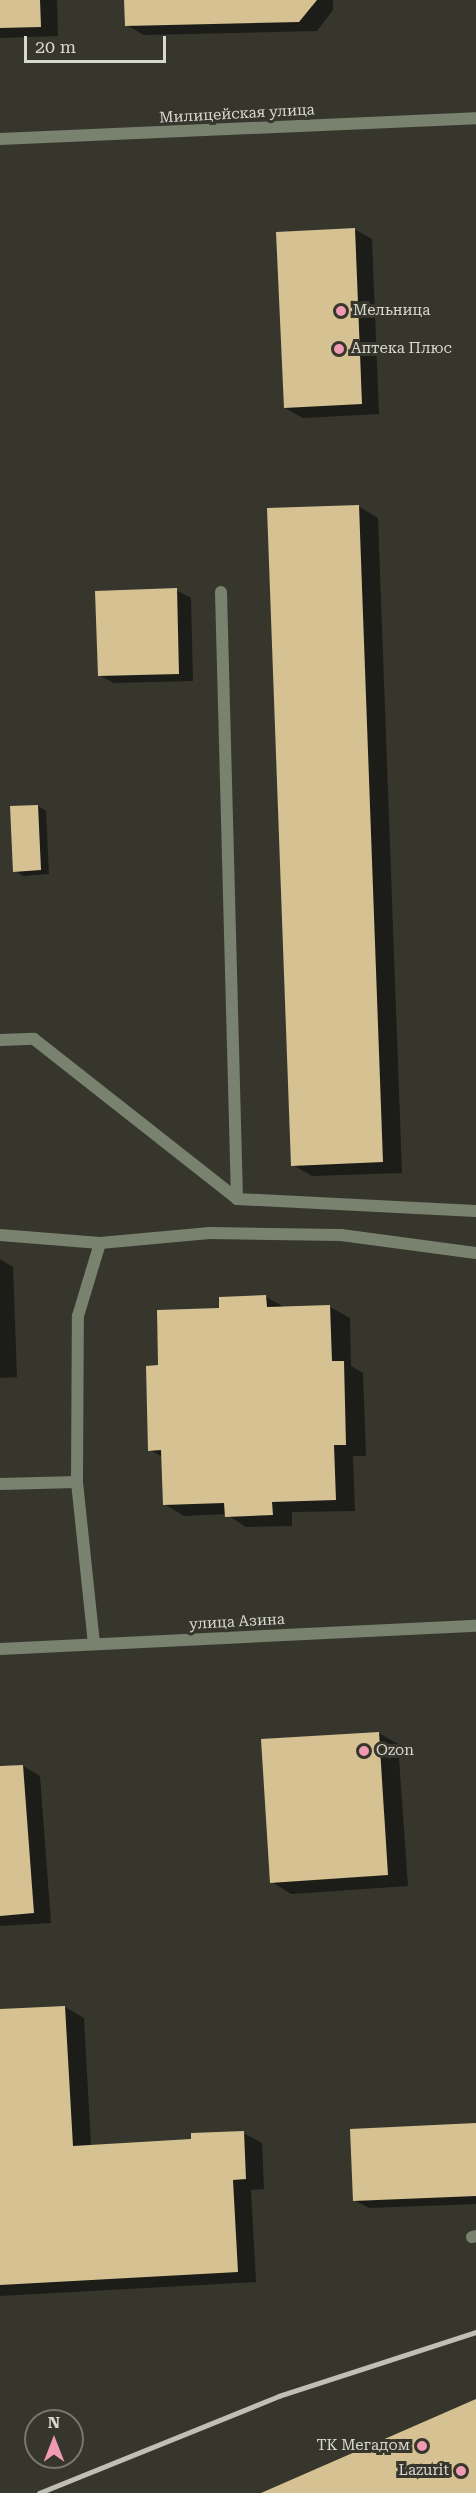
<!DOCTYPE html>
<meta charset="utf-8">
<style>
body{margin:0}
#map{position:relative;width:476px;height:2493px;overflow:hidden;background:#36362d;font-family:"Roboto Serif",serif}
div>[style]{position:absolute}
.shadow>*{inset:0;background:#0007}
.building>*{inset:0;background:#d5c192}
.service>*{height:12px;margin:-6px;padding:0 6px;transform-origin:6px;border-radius:6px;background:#78826f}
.minor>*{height:12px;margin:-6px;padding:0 6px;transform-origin:6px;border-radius:6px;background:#78826f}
.tertiary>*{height:12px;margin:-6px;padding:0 6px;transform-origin:6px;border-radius:6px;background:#78826f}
.rail>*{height:4.5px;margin:-2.25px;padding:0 2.25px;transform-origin:2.25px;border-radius:2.25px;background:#bfbfb8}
.dots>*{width:16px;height:16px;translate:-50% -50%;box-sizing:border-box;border:3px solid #36362d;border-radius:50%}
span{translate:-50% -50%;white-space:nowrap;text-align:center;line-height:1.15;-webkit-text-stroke:6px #36362d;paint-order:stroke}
.street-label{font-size:15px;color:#d8d8d2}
.poi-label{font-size:15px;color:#d8d8d2}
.left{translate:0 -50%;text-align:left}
.right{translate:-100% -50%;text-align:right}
.north{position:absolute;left:24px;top:2409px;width:60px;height:60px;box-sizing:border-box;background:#36362d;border:2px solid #77776f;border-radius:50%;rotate:0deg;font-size:16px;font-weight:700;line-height:24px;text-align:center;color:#d8d8d2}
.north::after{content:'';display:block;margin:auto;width:21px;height:27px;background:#f19ab3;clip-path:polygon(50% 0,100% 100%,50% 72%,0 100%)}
.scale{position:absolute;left:24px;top:36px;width:142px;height:27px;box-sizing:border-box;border:3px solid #d8d8d2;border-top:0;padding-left:8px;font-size:18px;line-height:21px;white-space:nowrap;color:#d8d8d2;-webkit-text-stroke:4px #36362d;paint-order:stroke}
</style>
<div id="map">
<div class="shadow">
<div style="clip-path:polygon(0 0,57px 0,58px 36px,0 38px)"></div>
<div style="clip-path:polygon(125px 0,333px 0,333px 10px,317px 31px,144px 35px,126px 25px)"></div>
<div style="clip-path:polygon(354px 229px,372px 239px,379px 414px,303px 418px,285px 408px)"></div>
<div style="clip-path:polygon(358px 506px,378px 518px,402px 1173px,312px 1176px,293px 1165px)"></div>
<div style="clip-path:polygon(176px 590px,191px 598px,193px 681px,114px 683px,99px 675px)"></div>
<div style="clip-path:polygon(38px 806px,46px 811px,49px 874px,23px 876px,15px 871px)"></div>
<div style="clip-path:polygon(0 1259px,13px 1267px,17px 1377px,0 1378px)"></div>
<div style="clip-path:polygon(266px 1297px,286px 1308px,330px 1307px,350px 1318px,351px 1366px,363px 1373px,366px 1456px,353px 1456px,355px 1511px,292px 1512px,292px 1526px,246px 1527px,226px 1514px,184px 1516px,164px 1504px,163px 1457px,150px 1450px,160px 1367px,221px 1310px)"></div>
<div style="clip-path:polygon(379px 1733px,398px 1744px,408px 1886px,291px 1894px,272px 1882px)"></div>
<div style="clip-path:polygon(23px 1766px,40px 1776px,51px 1923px,0 1926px,0 1768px)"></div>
<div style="clip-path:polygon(65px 2007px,84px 2018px,91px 2146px,193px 2140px,243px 2133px,262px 2143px,264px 2189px,251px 2190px,256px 2282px,0 2296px,0 2011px)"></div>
<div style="clip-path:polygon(476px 2125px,476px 2204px,369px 2208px,354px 2200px)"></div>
</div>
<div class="building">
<div style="clip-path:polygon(0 0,40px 0,41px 27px,0 28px)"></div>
<div style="clip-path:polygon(124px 0,317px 0,299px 22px,125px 26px)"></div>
<div style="clip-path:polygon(355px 228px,362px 404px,284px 408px,276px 232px)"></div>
<div style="clip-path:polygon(359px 505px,383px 1162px,291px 1166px,267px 508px)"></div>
<div style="clip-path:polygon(177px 588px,179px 674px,98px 676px,95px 591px)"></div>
<div style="clip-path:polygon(38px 805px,41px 870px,13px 872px,10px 806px)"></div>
<div style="clip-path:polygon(266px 1295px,267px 1307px,330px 1305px,332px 1361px,344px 1361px,346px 1445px,334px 1445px,336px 1500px,272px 1502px,273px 1515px,225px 1517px,224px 1503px,163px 1505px,161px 1450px,148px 1451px,146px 1366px,158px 1365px,157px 1310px,219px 1308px,219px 1297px)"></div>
<div style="clip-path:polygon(379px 1732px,388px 1875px,270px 1883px,261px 1739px)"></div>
<div style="clip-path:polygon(23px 1765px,34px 1913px,0 1916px,0 1766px)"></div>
<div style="clip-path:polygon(65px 2006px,73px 2146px,191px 2139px,191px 2133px,244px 2131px,246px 2179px,233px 2180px,238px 2272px,0 2285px,0 2009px)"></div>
<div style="clip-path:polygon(476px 2123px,476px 2196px,353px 2201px,350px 2129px)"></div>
<div style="clip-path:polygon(476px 2399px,476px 2493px,261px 2493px)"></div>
</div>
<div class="service">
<div style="left:221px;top:592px;width:607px;rotate:88.49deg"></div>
<div style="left:237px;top:1199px;width:239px;rotate:2.9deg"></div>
<div style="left:0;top:1040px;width:34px;rotate:-2deg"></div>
<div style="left:34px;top:1039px;width:258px;rotate:38.2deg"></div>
<div style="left:0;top:1235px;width:100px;rotate:4.6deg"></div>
<div style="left:0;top:1484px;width:77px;rotate:-1.5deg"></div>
<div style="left:94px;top:1644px;width:163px;rotate:-96deg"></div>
<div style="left:77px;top:1482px;width:166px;rotate:-89.7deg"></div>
<div style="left:78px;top:1316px;width:76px;rotate:-73.2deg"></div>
<div style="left:100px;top:1243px;width:110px;rotate:-5.2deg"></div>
<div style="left:210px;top:1233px;width:131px;rotate:0.9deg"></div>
<div style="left:341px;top:1235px;width:136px;rotate:7.6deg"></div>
<div style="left:472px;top:2237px;width:4px;rotate:-14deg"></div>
</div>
<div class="minor">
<div style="left:0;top:1649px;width:477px;rotate:-2.8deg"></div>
</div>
<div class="tertiary">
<div style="left:0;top:139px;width:476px;rotate:-2.5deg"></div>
</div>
<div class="rail">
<div style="left:39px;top:2493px;width:259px;rotate:-22deg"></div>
<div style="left:279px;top:2396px;width:207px;rotate:-18deg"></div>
</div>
<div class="dots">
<div style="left:341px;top:311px;background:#f19ab3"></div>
<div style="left:339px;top:349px;background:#f19ab3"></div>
<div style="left:364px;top:1751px;background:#f19ab3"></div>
<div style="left:422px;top:2446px;background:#f19ab3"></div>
<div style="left:461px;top:2471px;background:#f19ab3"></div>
</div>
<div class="street-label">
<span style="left:237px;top:114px;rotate:-3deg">Милицейская улица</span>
<span style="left:237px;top:1622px;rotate:-3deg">улица Азина</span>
</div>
<div class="poi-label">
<span class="left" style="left:353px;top:311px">Мельница</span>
<span class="left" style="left:351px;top:349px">Аптека Плюс</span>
<span class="left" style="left:376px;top:1751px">Ozon</span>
<span class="right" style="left:410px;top:2446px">ТК Мегадом</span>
<span class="right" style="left:449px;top:2471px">Lazurit</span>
</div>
<div class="north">N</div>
<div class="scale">20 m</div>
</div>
